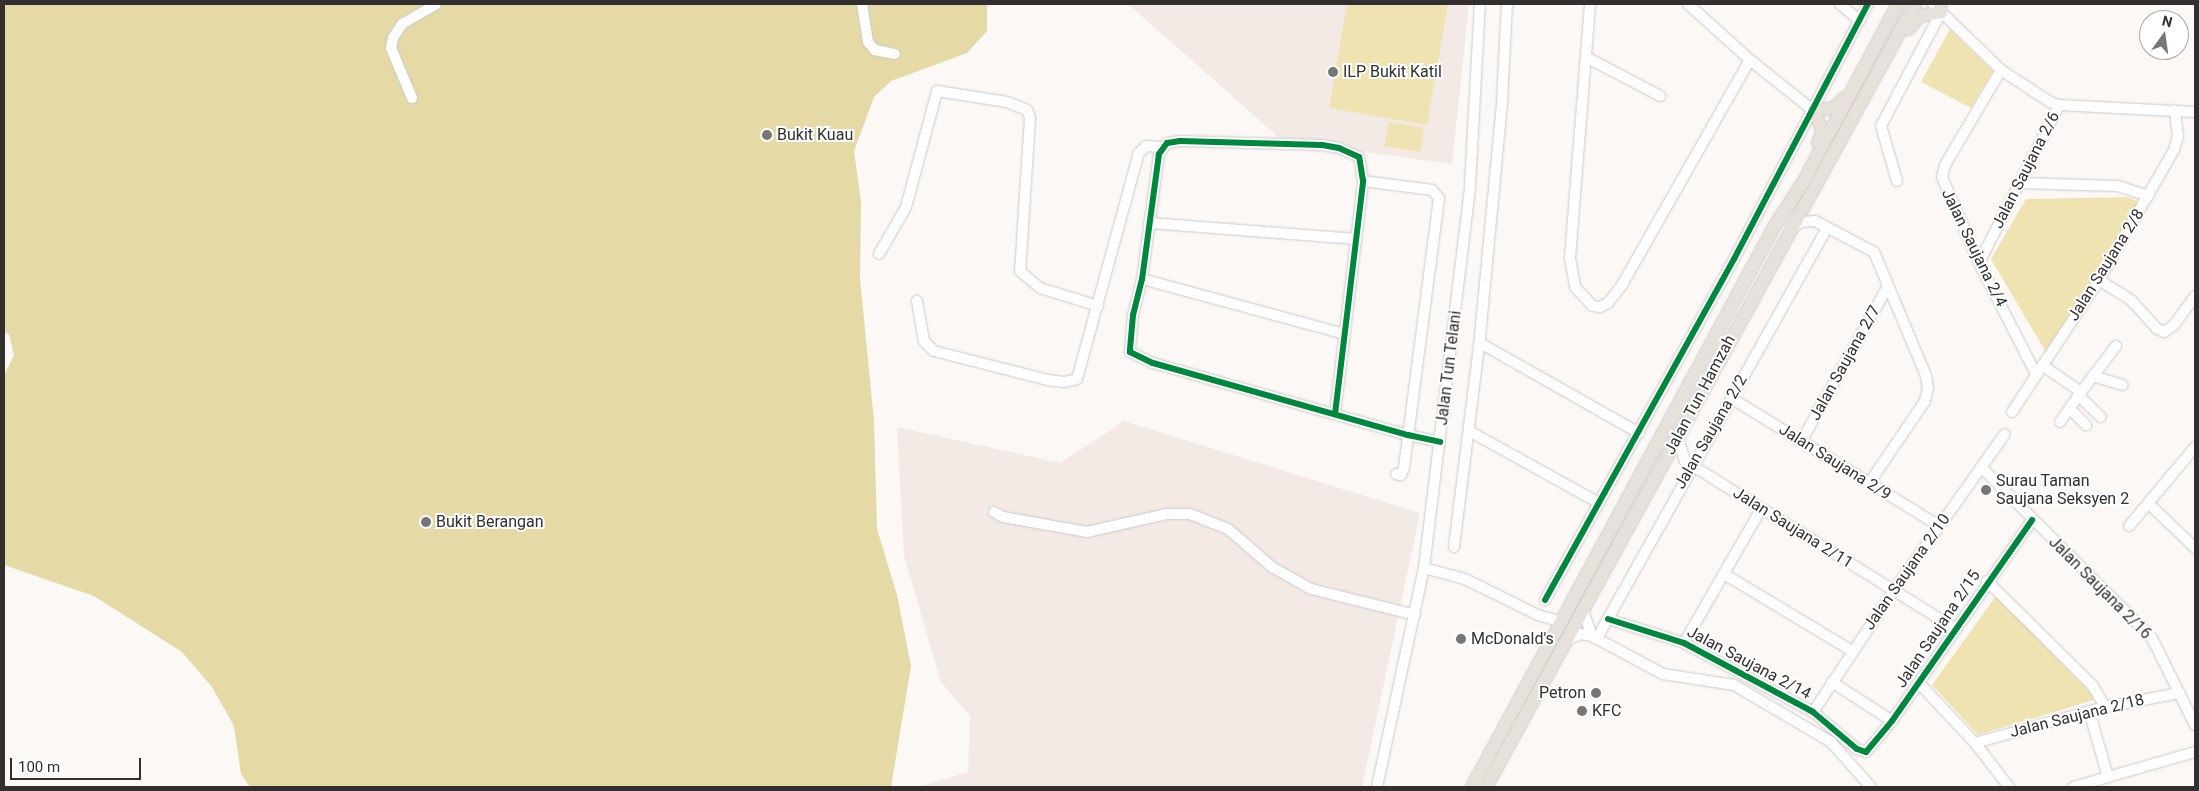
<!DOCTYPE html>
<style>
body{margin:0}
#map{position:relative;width:2199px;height:791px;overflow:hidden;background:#fbf8f6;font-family:Roboto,sans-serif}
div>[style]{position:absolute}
.built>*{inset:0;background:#f4eae5}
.green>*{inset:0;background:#efe4b1}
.forest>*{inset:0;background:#e5daa6}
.roads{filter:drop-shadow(0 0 1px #cdcbc9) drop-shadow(0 0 1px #cdcbc9)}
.minor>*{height:10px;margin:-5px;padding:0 5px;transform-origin:5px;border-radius:5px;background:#fefefe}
.major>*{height:12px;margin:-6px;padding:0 6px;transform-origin:6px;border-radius:6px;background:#e6e1da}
.cycleway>*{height:6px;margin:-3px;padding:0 3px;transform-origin:3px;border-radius:3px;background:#00873e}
.dots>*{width:14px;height:14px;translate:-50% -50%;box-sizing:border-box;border:2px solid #fff;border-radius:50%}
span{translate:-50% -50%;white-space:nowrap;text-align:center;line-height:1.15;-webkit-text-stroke:4px #fff;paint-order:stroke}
.poi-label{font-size:16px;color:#322f2e}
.left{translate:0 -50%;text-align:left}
.right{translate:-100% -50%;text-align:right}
.street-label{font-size:16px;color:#322f2e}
.frame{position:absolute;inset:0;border:5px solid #322f2e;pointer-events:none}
.north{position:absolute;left:2139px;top:10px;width:50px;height:50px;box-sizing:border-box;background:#fff;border:1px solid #adacab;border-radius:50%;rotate:14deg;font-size:14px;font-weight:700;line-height:20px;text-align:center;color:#322f2e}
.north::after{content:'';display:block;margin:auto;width:18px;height:22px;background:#787574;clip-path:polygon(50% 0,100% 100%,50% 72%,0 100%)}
.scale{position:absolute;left:10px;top:758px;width:131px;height:22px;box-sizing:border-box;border:2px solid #322f2e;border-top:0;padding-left:6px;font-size:15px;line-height:18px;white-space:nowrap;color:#322f2e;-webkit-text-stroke:4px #fff;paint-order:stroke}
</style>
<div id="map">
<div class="built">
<div style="clip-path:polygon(1128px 4px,1469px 4px,1452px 164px,1283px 141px)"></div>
<div style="clip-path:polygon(1124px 421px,1420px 513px,1362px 787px,918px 787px,968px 772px,970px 716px,941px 682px,904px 556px,897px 427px,1060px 463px)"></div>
</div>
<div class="green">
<div style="clip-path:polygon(1347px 4px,1448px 4px,1427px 125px,1329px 108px)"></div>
<div style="clip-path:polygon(1950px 29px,1993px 71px,1971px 108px,1921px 82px)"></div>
<div style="clip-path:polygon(1389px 122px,1424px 128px,1420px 152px,1384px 146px)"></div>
<div style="clip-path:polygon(2128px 197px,2138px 202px,2047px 354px,1991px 259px,2026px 199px)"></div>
<div style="clip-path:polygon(1996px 596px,2097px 699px,1978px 735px,1932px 685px)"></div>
</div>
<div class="forest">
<div style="clip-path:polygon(4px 4px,987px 4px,987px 31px,967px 53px,891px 81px,874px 97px,854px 151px,861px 202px,860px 279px,874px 421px,877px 529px,897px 595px,911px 666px,891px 787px,250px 787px,241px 774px,234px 726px,212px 687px,182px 652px,94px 596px,4px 565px,4px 376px,14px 355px,9px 334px,4px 332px)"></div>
</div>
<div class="roads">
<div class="minor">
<div style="left:862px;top:4px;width:38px;rotate:81deg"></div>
<div style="left:868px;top:42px;width:11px;rotate:49deg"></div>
<div style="left:875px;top:50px;width:20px;rotate:11deg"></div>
<div style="left:1590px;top:4px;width:255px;rotate:94.5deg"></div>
<div style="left:1570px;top:258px;width:29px;rotate:80deg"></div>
<div style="left:1575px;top:287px;width:26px;rotate:47deg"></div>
<div style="left:1593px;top:306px;width:7px;rotate:8deg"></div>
<div style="left:1600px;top:307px;width:9px;rotate:-27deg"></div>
<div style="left:1608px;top:303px;width:23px;rotate:-52deg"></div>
<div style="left:1622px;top:285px;width:259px;rotate:-60.4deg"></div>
<div style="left:1688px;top:4px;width:84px;rotate:42.1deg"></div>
<div style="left:1750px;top:60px;width:82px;rotate:38.6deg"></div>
<div style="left:1840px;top:4px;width:26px;rotate:40deg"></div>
<div style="left:1933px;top:4px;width:95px;rotate:44.1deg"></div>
<div style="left:2001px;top:70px;width:59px;rotate:33.1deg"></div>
<div style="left:2050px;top:102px;width:9px;rotate:18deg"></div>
<div style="left:2059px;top:105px;width:136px;rotate:2.9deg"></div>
<div style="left:1586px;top:57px;width:84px;rotate:27.8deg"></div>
<div style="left:2001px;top:70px;width:110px;rotate:120.5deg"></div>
<div style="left:1945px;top:165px;width:12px;rotate:104deg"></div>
<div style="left:1942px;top:177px;width:94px;rotate:66.7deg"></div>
<div style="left:1979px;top:263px;width:125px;rotate:62.8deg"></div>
<div style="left:412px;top:98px;width:54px;rotate:-112.8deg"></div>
<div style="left:391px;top:48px;width:10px;rotate:-79deg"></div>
<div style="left:393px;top:38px;width:17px;rotate:-57deg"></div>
<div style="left:402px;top:24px;width:39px;rotate:-30deg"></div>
<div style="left:1363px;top:181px;width:70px;rotate:7.4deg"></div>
<div style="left:1432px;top:190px;width:11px;rotate:49deg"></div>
<div style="left:1439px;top:198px;width:272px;rotate:97.4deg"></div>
<div style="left:1404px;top:468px;width:8px;rotate:113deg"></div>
<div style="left:1401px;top:475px;width:5px;rotate:-169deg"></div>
<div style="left:1897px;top:181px;width:57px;rotate:-106.2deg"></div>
<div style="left:1881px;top:126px;width:129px;rotate:-62.2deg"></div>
<div style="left:2019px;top:183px;width:99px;rotate:1.7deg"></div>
<div style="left:2118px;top:186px;width:32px;rotate:18deg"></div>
<div style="left:1149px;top:223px;width:208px;rotate:4.4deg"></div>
<div style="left:1793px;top:227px;width:10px;rotate:-29deg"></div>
<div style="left:1802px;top:222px;width:13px;rotate:-4deg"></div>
<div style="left:1815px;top:221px;width:67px;rotate:27.7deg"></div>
<div style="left:1874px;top:252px;width:134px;rotate:67.2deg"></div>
<div style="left:1926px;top:376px;width:12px;rotate:81deg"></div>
<div style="left:1928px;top:388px;width:13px;rotate:103deg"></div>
<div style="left:1925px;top:401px;width:98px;rotate:124.2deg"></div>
<div style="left:879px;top:254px;width:54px;rotate:-60.1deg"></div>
<div style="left:906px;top:207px;width:120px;rotate:-75deg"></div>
<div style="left:937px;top:91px;width:71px;rotate:8.9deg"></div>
<div style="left:1007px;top:102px;width:22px;rotate:22deg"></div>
<div style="left:1027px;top:110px;width:9px;rotate:69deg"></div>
<div style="left:1030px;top:118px;width:153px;rotate:93.7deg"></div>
<div style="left:1020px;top:271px;width:26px;rotate:40deg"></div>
<div style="left:1040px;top:288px;width:61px;rotate:17.2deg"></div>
<div style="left:1979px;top:263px;width:177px;rotate:-63.1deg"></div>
<div style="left:1142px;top:279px;width:209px;rotate:15.2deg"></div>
<div style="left:2099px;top:280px;width:39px;rotate:32deg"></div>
<div style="left:2132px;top:301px;width:36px;rotate:48deg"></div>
<div style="left:2156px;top:328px;width:9px;rotate:27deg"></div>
<div style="left:2164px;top:332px;width:12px;rotate:-35deg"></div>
<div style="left:2174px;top:325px;width:36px;rotate:-54deg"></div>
<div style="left:917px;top:301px;width:41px;rotate:80.1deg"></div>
<div style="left:924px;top:341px;width:14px;rotate:45deg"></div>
<div style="left:934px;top:351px;width:118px;rotate:14.3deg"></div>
<div style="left:1048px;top:380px;width:16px;rotate:7deg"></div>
<div style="left:1064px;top:382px;width:13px;rotate:-13deg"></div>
<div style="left:1077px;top:379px;width:234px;rotate:-74.7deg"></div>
<div style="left:1139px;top:153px;width:10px;rotate:-45deg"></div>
<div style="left:1146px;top:146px;width:16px;rotate:4deg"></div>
<div style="left:1480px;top:343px;width:183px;rotate:29.5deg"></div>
<div style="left:2042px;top:365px;width:47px;rotate:34.7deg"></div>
<div style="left:2081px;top:392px;width:58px;rotate:-52.7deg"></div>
<div style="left:2093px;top:376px;width:31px;rotate:17deg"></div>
<div style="left:2079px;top:396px;width:30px;rotate:44deg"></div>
<div style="left:1731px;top:398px;width:244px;rotate:31.6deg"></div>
<div style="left:2070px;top:409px;width:23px;rotate:45deg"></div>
<div style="left:2012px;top:412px;width:158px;rotate:-56.6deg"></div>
<div style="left:2099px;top:280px;width:150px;rotate:-60deg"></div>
<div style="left:2174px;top:150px;width:15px;rotate:-74deg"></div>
<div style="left:2178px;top:136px;width:26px;rotate:-97deg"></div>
<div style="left:1335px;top:414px;width:235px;rotate:-83.1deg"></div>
<div style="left:1363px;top:181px;width:24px;rotate:-99deg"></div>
<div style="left:1359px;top:157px;width:22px;rotate:-156deg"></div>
<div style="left:1339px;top:148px;width:17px;rotate:-170deg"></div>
<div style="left:1322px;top:145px;width:142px;rotate:-178.4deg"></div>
<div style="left:1180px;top:141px;width:13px;rotate:171deg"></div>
<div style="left:1167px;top:143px;width:14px;rotate:126deg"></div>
<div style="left:1159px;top:154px;width:126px;rotate:97.7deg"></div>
<div style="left:1142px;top:279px;width:37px;rotate:104deg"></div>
<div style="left:1133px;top:315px;width:37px;rotate:95deg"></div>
<div style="left:1130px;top:352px;width:25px;rotate:26deg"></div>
<div style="left:1153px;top:363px;width:265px;rotate:15.8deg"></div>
<div style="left:1408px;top:435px;width:33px;rotate:12deg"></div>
<div style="left:2060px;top:422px;width:37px;rotate:-55deg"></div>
<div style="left:1469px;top:431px;width:149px;rotate:29deg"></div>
<div style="left:1678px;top:437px;width:25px;rotate:74deg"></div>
<div style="left:1685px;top:461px;width:319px;rotate:31.8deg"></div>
<div style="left:1802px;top:440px;width:176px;rotate:-60.8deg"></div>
<div style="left:1981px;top:467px;width:242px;rotate:45deg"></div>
<div style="left:2152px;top:638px;width:97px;rotate:63.7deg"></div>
<div style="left:2149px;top:504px;width:64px;rotate:43.7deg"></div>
<div style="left:994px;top:512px;width:10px;rotate:29deg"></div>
<div style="left:1003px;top:517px;width:85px;rotate:10.1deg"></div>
<div style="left:1087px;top:532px;width:81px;rotate:-12.8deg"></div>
<div style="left:1166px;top:514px;width:24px"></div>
<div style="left:1190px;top:514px;width:41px;rotate:21.5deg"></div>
<div style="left:1228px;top:529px;width:58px;rotate:40.8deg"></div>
<div style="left:1272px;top:567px;width:45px;rotate:29.4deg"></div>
<div style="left:1311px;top:589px;width:107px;rotate:14deg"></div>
<div style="left:2129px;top:526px;width:103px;rotate:-50.1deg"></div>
<div style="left:1454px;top:547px;width:202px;rotate:-82.9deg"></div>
<div style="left:1479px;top:347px;width:246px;rotate:-84.6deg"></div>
<div style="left:1502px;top:102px;width:98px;rotate:-87.1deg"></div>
<div style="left:1424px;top:568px;width:42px;rotate:15deg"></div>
<div style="left:1465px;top:579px;width:81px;rotate:26.3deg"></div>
<div style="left:1538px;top:615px;width:25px;rotate:16deg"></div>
<div style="left:1724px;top:574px;width:149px;rotate:31deg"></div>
<div style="left:1987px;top:581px;width:148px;rotate:44.7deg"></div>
<div style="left:2092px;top:685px;width:26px;rotate:59deg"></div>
<div style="left:1545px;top:600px;width:390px;rotate:-61deg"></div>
<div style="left:1734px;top:259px;width:288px;rotate:-62.3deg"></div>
<div style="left:1583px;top:611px;width:27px;rotate:70deg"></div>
<div style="left:1608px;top:619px;width:80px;rotate:17.5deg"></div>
<div style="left:1684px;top:643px;width:146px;rotate:28.1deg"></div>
<div style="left:1813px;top:712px;width:57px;rotate:40.1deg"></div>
<div style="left:1857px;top:749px;width:9px;rotate:18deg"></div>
<div style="left:1866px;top:752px;width:40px;rotate:-50deg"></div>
<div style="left:1892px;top:721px;width:245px;rotate:-55.1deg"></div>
<div style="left:1597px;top:638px;width:471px;rotate:-60.7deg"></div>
<div style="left:1569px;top:639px;width:12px;rotate:-24deg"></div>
<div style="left:1580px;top:634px;width:12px;rotate:9deg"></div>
<div style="left:1592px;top:636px;width:81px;rotate:28.2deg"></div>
<div style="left:1663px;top:674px;width:72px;rotate:8.8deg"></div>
<div style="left:1734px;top:685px;width:113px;rotate:30.4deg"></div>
<div style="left:1831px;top:742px;width:60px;rotate:48.4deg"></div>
<div style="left:1684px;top:643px;width:155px;rotate:-60.1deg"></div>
<div style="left:1832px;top:682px;width:72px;rotate:33deg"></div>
<div style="left:1919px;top:683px;width:82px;rotate:47deg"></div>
<div style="left:1975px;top:743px;width:56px;rotate:52.3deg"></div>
<div style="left:2089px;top:711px;width:69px;rotate:73.9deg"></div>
<div style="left:1813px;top:712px;width:146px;rotate:-56.4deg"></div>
<div style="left:1894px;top:590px;width:191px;rotate:-54.6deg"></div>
<div style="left:1975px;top:743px;width:135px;rotate:-15.5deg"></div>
<div style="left:2105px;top:707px;width:76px;rotate:-10.6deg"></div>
<div style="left:1377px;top:787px;width:224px;rotate:-77.9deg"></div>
<div style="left:1424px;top:568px;width:385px;rotate:-83.1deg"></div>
<div style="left:1470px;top:186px;width:182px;rotate:-86.9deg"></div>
<div style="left:2073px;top:787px;width:127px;rotate:-16deg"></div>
</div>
<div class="major">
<div style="left:1909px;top:29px;width:16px;rotate:-52deg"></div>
<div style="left:1919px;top:16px;width:22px;rotate:-10deg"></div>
<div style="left:1941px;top:12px;width:8px;rotate:-97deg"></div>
<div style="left:1818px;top:143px;width:12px;rotate:-66deg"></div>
<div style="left:1823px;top:132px;width:23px;rotate:-113deg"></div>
<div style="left:1814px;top:111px;width:20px;rotate:-9deg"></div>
<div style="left:1834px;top:108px;width:14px;rotate:-45deg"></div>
<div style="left:1472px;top:787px;width:636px;rotate:-61.66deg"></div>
<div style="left:1774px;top:227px;width:57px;rotate:-57.1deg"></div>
<div style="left:1805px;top:179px;width:198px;rotate:-62deg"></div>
<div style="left:1486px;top:787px;width:893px;rotate:-61.28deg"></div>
</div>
</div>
<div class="cycleway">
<div style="left:1335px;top:414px;width:235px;rotate:-83.1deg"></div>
<div style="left:1363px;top:181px;width:24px;rotate:-99deg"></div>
<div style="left:1359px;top:157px;width:22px;rotate:-156deg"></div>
<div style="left:1339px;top:148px;width:17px;rotate:-170deg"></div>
<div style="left:1322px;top:145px;width:142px;rotate:-178.4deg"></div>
<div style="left:1180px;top:141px;width:13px;rotate:171deg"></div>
<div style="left:1167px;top:143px;width:14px;rotate:126deg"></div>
<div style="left:1159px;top:154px;width:126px;rotate:97.7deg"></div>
<div style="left:1142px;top:279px;width:37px;rotate:104deg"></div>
<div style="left:1133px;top:315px;width:37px;rotate:95deg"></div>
<div style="left:1130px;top:352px;width:25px;rotate:26deg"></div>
<div style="left:1153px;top:363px;width:265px;rotate:15.8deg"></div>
<div style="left:1408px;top:435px;width:33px;rotate:12deg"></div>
<div style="left:1545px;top:600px;width:390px;rotate:-61deg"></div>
<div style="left:1734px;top:259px;width:288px;rotate:-62.3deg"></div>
<div style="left:1608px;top:619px;width:80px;rotate:17.5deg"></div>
<div style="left:1684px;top:643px;width:146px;rotate:28.1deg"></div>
<div style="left:1813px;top:712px;width:57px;rotate:40.1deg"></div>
<div style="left:1857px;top:749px;width:9px;rotate:18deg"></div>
<div style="left:1866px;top:752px;width:40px;rotate:-50deg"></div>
<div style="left:1892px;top:721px;width:245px;rotate:-55.1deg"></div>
</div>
<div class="dots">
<div style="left:1333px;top:72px;background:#787574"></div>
<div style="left:767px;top:135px;background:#787574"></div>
<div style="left:1986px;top:490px;background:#787574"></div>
<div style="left:426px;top:522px;background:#787574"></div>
<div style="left:1461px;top:639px;background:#787574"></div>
<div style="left:1596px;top:693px;background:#787574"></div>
<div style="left:1582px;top:711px;background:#787574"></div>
</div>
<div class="poi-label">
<span class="left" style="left:1343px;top:72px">ILP Bukit Katil</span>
<span class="left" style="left:777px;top:135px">Bukit Kuau</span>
<span class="left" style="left:1996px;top:490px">Surau Taman<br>Saujana Seksyen 2</span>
<span class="left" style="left:436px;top:522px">Bukit Berangan</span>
<span class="left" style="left:1471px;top:639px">McDonald's</span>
<span class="right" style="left:1586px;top:693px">Petron</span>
<span class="left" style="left:1592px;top:711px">KFC</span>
</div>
<div class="street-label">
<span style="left:2026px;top:170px;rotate:-63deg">Jalan Saujana 2/6</span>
<span style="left:1974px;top:248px;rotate:64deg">Jalan Saujana 2/4</span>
<span style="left:2106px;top:265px;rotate:-58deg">Jalan Saujana 2/8</span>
<span style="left:1845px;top:363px;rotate:-61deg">Jalan Saujana 2/7</span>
<span style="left:1449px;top:368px;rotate:-83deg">Jalan Tun Telani</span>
<span style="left:1700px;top:395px;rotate:-62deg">Jalan Tun Hamzah</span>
<span style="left:1711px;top:432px;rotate:-60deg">Jalan Saujana 2/2</span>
<span style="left:1835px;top:462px;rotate:32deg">Jalan Saujana 2/9</span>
<span style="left:1793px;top:528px;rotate:32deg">Jalan Saujana 2/11</span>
<span style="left:1907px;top:572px;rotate:-55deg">Jalan Saujana 2/10</span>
<span style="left:2100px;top:588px;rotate:45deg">Jalan Saujana 2/16</span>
<span style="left:1938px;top:629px;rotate:-56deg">Jalan Saujana 2/15</span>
<span style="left:1749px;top:663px;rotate:28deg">Jalan Saujana 2/14</span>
<span style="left:2077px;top:716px;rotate:-14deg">Jalan Saujana 2/18</span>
</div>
<div class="frame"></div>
<div class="north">N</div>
<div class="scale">100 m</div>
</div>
